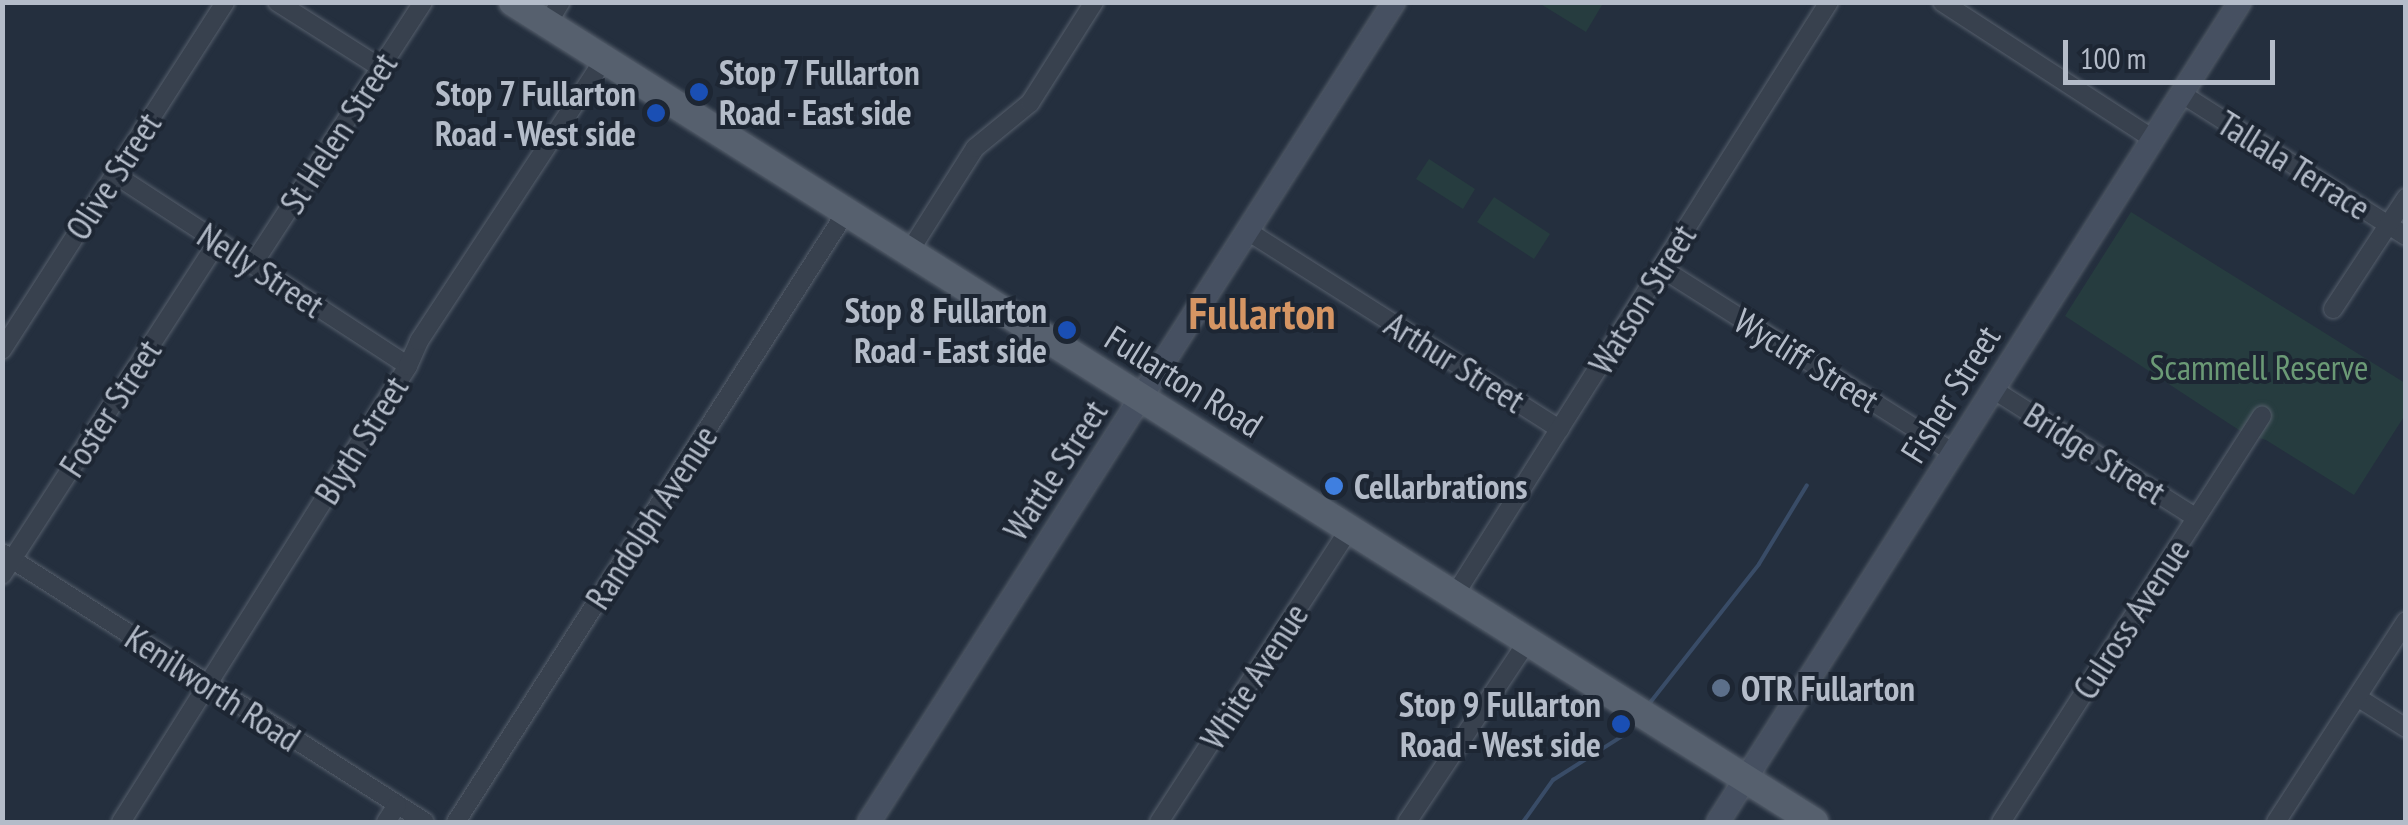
<!DOCTYPE html>
<style>
body{margin:0}
#map{position:relative;width:2408px;height:825px;overflow:hidden;background:#242f3e;font-family:"PT Sans Narrow",sans-serif}
div>[style]{position:absolute}
.green>*{inset:0;background:#263c3f}
.stream>*{height:4px;margin:-2px;padding:0 2px;transform-origin:2px;border-radius:2px;background:#394c67}
.roads{filter:drop-shadow(0 0 2px #565f6c) drop-shadow(0 0 2px #565f6c)}
.street>*{height:18px;margin:-9px;padding:0 9px;transform-origin:9px;border-radius:9px;background:#38414e}
.secondary>*{height:22px;margin:-11px;padding:0 11px;transform-origin:11px;border-radius:11px;background:#465061}
.primary>*{height:28px;margin:-14px;padding:0 14px;transform-origin:14px;border-radius:14px;background:#56606e}
.dots>*{width:28px;height:28px;translate:-50% -50%;box-sizing:border-box;border:5px solid #1d2633;border-radius:50%}
span{translate:-50% -50%;white-space:nowrap;text-align:center;line-height:1.15;-webkit-text-stroke:8px #1d2633;paint-order:stroke}
.poi-label{font-size:35px;color:#b4bcc9;font-weight:700}
.left{translate:0 -50%;text-align:left}
.right{translate:-100% -50%;text-align:right}
.street-label{font-size:35px;color:#b4bcc9}
.park-label{font-size:35px;color:#6b9a76}
.district-label{font-size:45px;color:#d59563;font-weight:700}
.frame{position:absolute;inset:0;border:5px solid #b4bcc9;pointer-events:none}
.scale{position:absolute;left:2063px;top:40px;width:212px;height:45px;box-sizing:border-box;border:5px solid #b4bcc9;border-top:0;padding-left:12px;font-size:30px;line-height:35px;white-space:nowrap;color:#b4bcc9;-webkit-text-stroke:8px #1d2633;paint-order:stroke}
</style>
<div id="map">
<div class="green">
<div style="clip-path:polygon(1598px 3px,1602px 5px,1586px 32px,1539px 3px)"></div>
<div style="clip-path:polygon(1429px 159px,1475px 189px,1463px 209px,1416px 179px)"></div>
<div style="clip-path:polygon(1494px 197px,1550px 234px,1534px 259px,1477px 222px)"></div>
<div style="clip-path:polygon(2131px 212px,2405px 383px,2405px 415px,2354px 495px,2266px 440px,2245px 434px,2065px 316px)"></div>
</div>
<div class="stream">
<div style="left:1649px;top:704px;width:178px;rotate:-51.8deg"></div>
<div style="left:1759px;top:564px;width:92px;rotate:-58.7deg"></div>
<div style="left:1523px;top:822px;width:52px;rotate:-54.5deg"></div>
<div style="left:1553px;top:780px;width:88px;rotate:-32.4deg"></div>
</div>
<div class="roads">
<div class="street">
<div style="left:277px;top:2px;width:123px;rotate:32.4deg"></div>
<div style="left:1942px;top:2px;width:252px;rotate:33deg"></div>
<div style="left:547px;top:24px;width:26px;rotate:-58deg"></div>
<div style="left:2182px;top:94px;width:265px;rotate:32.4deg"></div>
<div style="left:114px;top:174px;width:351px;rotate:33.1deg"></div>
<div style="left:1249px;top:232px;width:368px;rotate:32.4deg"></div>
<div style="left:909px;top:252px;width:123px;rotate:-57.6deg"></div>
<div style="left:975px;top:148px;width:71px;rotate:-39.3deg"></div>
<div style="left:1030px;top:103px;width:120px;rotate:-57.6deg"></div>
<div style="left:253px;top:264px;width:312px;rotate:-57deg"></div>
<div style="left:1661px;top:268px;width:347px;rotate:32.3deg"></div>
<div style="left:2333px;top:309px;width:133px;rotate:-56.7deg"></div>
<div style="left:2px;top:350px;width:413px;rotate:-57.3deg"></div>
<div style="left:1994px;top:390px;width:238px;rotate:32.3deg"></div>
<div style="left:2px;top:553px;width:501px;rotate:32.45deg"></div>
<div style="left:2px;top:575px;width:398px;rotate:-57.1deg"></div>
<div style="left:1454px;top:596px;width:702px;rotate:-57.74deg"></div>
<div style="left:2357px;top:697px;width:58px;rotate:32.3deg"></div>
<div style="left:121px;top:822px;width:539px;rotate:-57.81deg"></div>
<div style="left:408px;top:366px;width:27px;rotate:-66deg"></div>
<div style="left:419px;top:341px;width:337px;rotate:-56.7deg"></div>
<div style="left:386px;top:822px;width:20px;rotate:-57deg"></div>
<div style="left:456px;top:822px;width:724px;rotate:-57.41deg"></div>
<div style="left:1159px;top:822px;width:349px;rotate:-57deg"></div>
<div style="left:1407px;top:822px;width:216px;rotate:-56.3deg"></div>
<div style="left:2001px;top:822px;width:483px;rotate:-57.3deg"></div>
<div style="left:2276px;top:822px;width:239px;rotate:-57.1deg"></div>
</div>
<div class="secondary">
<div style="left:869px;top:822px;width:974px;rotate:-57.37deg"></div>
<div style="left:1718px;top:822px;width:972px;rotate:-57.52deg"></div>
</div>
<div class="primary">
<div style="left:513px;top:2px;width:1538px;rotate:32.22deg"></div>
</div>
</div>
<div class="dots">
<div style="left:699px;top:92px;background:#1a4fb4"></div>
<div style="left:656px;top:113px;background:#1a4fb4"></div>
<div style="left:1067px;top:330px;background:#1a4fb4"></div>
<div style="left:1334px;top:486px;background:#3f7fe0"></div>
<div style="left:1721px;top:688px;background:#5c6f8a"></div>
<div style="left:1621px;top:724px;background:#1a4fb4"></div>
</div>
<div class="poi-label">
<span class="left" style="left:719px;top:92px">Stop 7 Fullarton<br>Road - East side</span>
<span class="right" style="left:636px;top:113px">Stop 7 Fullarton<br>Road - West side</span>
<span class="right" style="left:1047px;top:330px">Stop 8 Fullarton<br>Road - East side</span>
<span class="left" style="left:1354px;top:486px">Cellarbrations</span>
<span class="left" style="left:1741px;top:688px">OTR Fullarton</span>
<span class="right" style="left:1601px;top:724px">Stop 9 Fullarton<br>Road - West side</span>
</div>
<div class="street-label">
<span style="left:338px;top:133px;rotate:-57deg">St Helen Street</span>
<span style="left:2294px;top:165px;rotate:32deg">Tallala Terrace</span>
<span style="left:113px;top:176px;rotate:-57deg">Olive Street</span>
<span style="left:261px;top:270px;rotate:33deg">Nelly Street</span>
<span style="left:1642px;top:299px;rotate:-58deg">Watson Street</span>
<span style="left:1807px;top:360px;rotate:32deg">Wycliff Street</span>
<span style="left:1455px;top:362px;rotate:32deg">Arthur Street</span>
<span style="left:1184px;top:381px;rotate:32deg">Fullarton Road</span>
<span style="left:1950px;top:394px;rotate:-58deg">Fisher Street</span>
<span style="left:110px;top:408px;rotate:-57deg">Foster Street</span>
<span style="left:361px;top:440px;rotate:-58deg">Blyth Street</span>
<span style="left:2095px;top:453px;rotate:32deg">Bridge Street</span>
<span style="left:1055px;top:470px;rotate:-57deg">Wattle Street</span>
<span style="left:651px;top:517px;rotate:-57deg">Randolph Avenue</span>
<span style="left:2131px;top:619px;rotate:-57deg">Culross Avenue</span>
<span style="left:1254px;top:676px;rotate:-57deg">White Avenue</span>
<span style="left:213px;top:688px;rotate:33deg">Kenilworth Road</span>
</div>
<div class="park-label">
<span style="left:2259px;top:367px">Scammell Reserve</span>
</div>
<div class="district-label">
<span style="left:1262px;top:313px">Fullarton</span>
</div>
<div class="frame"></div>
<div class="scale">100 m</div>
</div>
